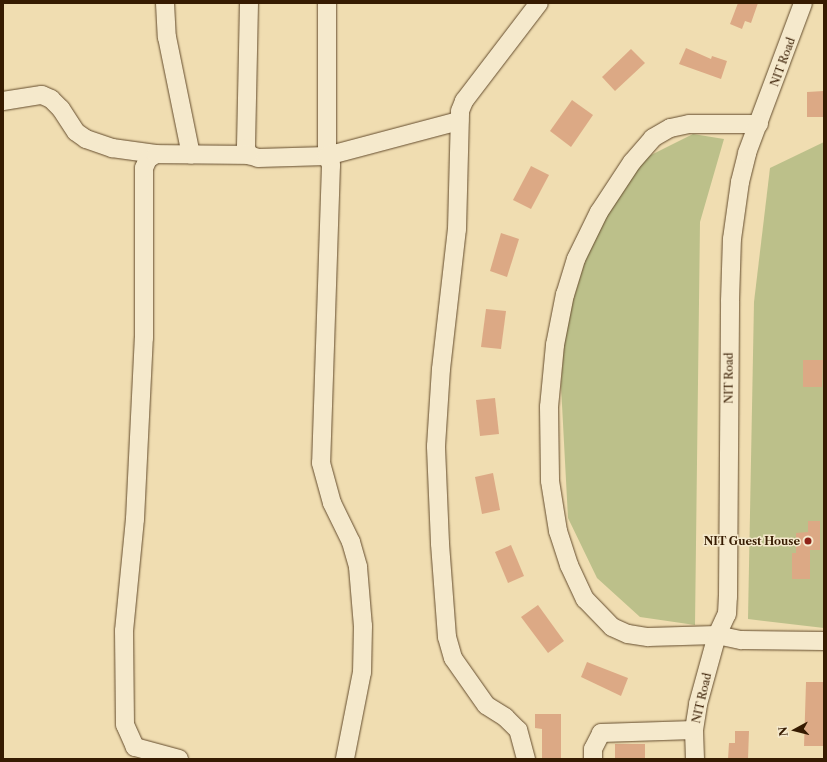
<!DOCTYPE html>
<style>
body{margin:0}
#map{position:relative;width:827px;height:762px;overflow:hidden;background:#f0ddb1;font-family:"Libre Caslon Text",serif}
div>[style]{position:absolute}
.green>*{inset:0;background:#bcc08a}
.building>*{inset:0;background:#dca985}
.roads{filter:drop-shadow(0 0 1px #644c2d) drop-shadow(0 0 1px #644c2d)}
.minor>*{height:18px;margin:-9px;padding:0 9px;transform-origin:9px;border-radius:9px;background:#f5e9cc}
.dots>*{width:11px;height:11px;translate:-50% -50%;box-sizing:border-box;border:2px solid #f5e9cc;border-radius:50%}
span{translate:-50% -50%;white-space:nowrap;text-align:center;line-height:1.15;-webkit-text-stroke:3px #f5e9cc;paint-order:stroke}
.street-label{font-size:11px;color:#361b01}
.poi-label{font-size:11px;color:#361b01;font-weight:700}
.right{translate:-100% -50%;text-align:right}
.frame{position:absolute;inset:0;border:4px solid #361b01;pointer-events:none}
.north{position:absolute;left:775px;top:710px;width:40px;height:40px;-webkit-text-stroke:3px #f5e9cc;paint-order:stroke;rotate:263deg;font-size:11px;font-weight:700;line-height:16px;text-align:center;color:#361b01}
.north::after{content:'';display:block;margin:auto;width:14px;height:18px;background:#361b01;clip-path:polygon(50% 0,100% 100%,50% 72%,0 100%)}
</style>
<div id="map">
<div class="green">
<div style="clip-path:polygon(693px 134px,724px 139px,700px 222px,695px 625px,640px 617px,597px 578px,568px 518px,561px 386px,565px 327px,588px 251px,614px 202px,645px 158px)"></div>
<div style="clip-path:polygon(824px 142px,824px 628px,748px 619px,754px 302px,770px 168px)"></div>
</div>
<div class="building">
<div style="clip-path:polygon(738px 3px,758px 3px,751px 23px,745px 21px,742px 29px,730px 24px)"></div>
<div style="clip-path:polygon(686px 48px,711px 59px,712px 56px,727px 61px,721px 79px,679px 64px)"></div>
<div style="clip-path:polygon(631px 49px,645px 63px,615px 91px,602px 77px)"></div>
<div style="clip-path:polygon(824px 91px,824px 117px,807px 117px,807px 92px)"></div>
<div style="clip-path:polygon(572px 100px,593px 115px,571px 147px,550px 131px)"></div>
<div style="clip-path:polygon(531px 166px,549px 175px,531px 209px,513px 200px)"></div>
<div style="clip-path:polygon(501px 233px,519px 239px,507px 277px,490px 271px)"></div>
<div style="clip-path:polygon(486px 309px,506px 311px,501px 349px,481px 347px)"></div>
<div style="clip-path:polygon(803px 360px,823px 360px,822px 387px,803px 387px)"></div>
<div style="clip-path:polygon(495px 398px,499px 434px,480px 436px,476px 400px)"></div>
<div style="clip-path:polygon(493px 473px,500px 510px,482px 514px,475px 477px)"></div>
<div style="clip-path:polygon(808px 521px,820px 521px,820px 550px,810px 550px,810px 579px,792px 579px,792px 553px,796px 553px,796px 533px,808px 532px)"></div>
<div style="clip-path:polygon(511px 545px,524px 576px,508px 583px,495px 552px)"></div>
<div style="clip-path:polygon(538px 605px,564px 641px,548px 653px,521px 617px)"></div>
<div style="clip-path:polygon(587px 662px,628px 678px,621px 696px,581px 677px)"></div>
<div style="clip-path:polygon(806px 682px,824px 682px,824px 746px,804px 746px)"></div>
<div style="clip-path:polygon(535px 714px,561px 714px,561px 759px,542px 759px,542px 729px,535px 728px)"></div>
<div style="clip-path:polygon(735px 731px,749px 731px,748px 759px,728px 759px,729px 743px,735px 743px)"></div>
<div style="clip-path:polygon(615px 744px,645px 744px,645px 759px,615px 759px)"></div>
</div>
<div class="roads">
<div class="minor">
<div style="left:165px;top:3px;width:34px;rotate:87deg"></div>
<div style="left:167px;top:37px;width:120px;rotate:78.5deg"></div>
<div style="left:249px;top:3px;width:145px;rotate:91.2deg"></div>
<div style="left:246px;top:148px;width:8px;rotate:67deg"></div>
<div style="left:249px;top:155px;width:9px;rotate:18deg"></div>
<div style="left:258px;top:158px;width:69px;rotate:-1.7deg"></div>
<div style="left:327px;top:156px;width:10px;rotate:66deg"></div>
<div style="left:331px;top:165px;width:298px;rotate:91.9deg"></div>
<div style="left:321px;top:463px;width:41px;rotate:74.6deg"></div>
<div style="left:332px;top:503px;width:43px;rotate:64deg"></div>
<div style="left:351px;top:542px;width:26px;rotate:74deg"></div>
<div style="left:358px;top:567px;width:59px;rotate:85.2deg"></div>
<div style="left:363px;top:626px;width:46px;rotate:91.2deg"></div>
<div style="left:362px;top:672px;width:89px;rotate:101.1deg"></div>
<div style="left:327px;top:3px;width:153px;rotate:90deg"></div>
<div style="left:327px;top:156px;width:137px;rotate:-14.9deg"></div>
<div style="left:3px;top:101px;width:39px;rotate:-9deg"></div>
<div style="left:42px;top:95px;width:10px;rotate:24deg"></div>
<div style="left:51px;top:99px;width:14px;rotate:45deg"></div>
<div style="left:61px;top:109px;width:27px;rotate:57deg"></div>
<div style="left:76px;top:132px;width:12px;rotate:35deg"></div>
<div style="left:86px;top:139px;width:28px;rotate:19deg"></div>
<div style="left:112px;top:148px;width:44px;rotate:7.8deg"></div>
<div style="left:759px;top:124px;width:70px;rotate:180deg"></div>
<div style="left:689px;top:124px;width:19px;rotate:168deg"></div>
<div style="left:670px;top:128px;width:20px;rotate:150deg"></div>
<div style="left:653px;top:138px;width:32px;rotate:131deg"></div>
<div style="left:632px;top:162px;width:60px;rotate:123.4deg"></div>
<div style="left:599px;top:212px;width:52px;rotate:116.1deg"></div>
<div style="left:576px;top:259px;width:37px;rotate:107deg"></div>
<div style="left:565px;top:294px;width:52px;rotate:101.1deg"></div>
<div style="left:555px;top:345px;width:62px;rotate:95.5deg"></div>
<div style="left:549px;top:407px;width:74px;rotate:89.2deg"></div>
<div style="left:550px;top:481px;width:51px;rotate:80.9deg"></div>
<div style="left:558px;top:531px;width:36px;rotate:72deg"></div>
<div style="left:569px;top:565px;width:38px;rotate:65deg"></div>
<div style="left:585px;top:599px;width:39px;rotate:46deg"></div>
<div style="left:612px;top:627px;width:17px;rotate:24deg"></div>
<div style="left:628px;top:634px;width:20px;rotate:9deg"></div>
<div style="left:648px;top:637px;width:69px;rotate:-1.7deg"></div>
<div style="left:717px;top:635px;width:25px;rotate:12deg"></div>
<div style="left:741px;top:640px;width:83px;rotate:0.7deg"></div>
<div style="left:179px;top:759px;width:46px;rotate:-164.7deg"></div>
<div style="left:135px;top:747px;width:24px;rotate:-114deg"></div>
<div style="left:125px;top:725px;width:94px;rotate:-90.6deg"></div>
<div style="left:124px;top:631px;width:113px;rotate:-84.4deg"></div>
<div style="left:135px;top:519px;width:181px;rotate:-87.2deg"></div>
<div style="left:144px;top:338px;width:170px;rotate:-90deg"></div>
<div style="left:144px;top:168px;width:10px;rotate:-66deg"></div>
<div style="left:148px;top:159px;width:9px;rotate:-32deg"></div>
<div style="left:156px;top:154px;width:93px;rotate:0.6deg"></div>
<div style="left:526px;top:759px;width:30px;rotate:-105deg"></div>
<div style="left:518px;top:730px;width:18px;rotate:-135deg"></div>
<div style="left:505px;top:717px;width:22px;rotate:-148deg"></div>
<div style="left:486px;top:705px;width:57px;rotate:-125.1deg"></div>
<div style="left:453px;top:658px;width:22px;rotate:-106deg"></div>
<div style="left:447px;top:637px;width:94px;rotate:-94.3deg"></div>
<div style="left:440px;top:543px;width:97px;rotate:-92.4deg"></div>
<div style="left:436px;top:446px;width:77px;rotate:-86.3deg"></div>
<div style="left:441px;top:369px;width:141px;rotate:-83.5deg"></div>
<div style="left:457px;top:229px;width:118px;rotate:-88.5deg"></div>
<div style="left:460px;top:111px;width:11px;rotate:-68deg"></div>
<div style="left:464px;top:101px;width:123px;rotate:-52.6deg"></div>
<div style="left:593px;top:759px;width:10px;rotate:-90deg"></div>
<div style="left:593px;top:749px;width:18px;rotate:-63deg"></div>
<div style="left:601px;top:733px;width:93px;rotate:-1.8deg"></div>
<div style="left:695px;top:759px;width:29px;rotate:-92deg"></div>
<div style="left:694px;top:730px;width:26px;rotate:-81deg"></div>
<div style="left:698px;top:704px;width:72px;rotate:-74.6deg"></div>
<div style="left:717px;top:635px;width:23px;rotate:-65deg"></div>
<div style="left:727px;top:614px;width:17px;rotate:-87deg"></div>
<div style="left:728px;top:597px;width:296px;rotate:-89.6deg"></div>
<div style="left:730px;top:301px;width:62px;rotate:-88.2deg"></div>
<div style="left:732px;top:239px;width:58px;rotate:-82deg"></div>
<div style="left:740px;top:182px;width:30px;rotate:-76deg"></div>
<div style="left:747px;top:153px;width:160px;rotate:-69.5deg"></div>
</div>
</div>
<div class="dots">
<div style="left:808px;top:541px;background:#8f2418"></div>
</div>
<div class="street-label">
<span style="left:783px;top:62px;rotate:-70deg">NIT Road</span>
<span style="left:729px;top:378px;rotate:-90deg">NIT Road</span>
<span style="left:702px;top:698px;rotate:-77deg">NIT Road</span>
</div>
<div class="poi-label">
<span class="right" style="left:800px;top:541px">NIT Guest House</span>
</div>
<div class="frame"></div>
<div class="north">N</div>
</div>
